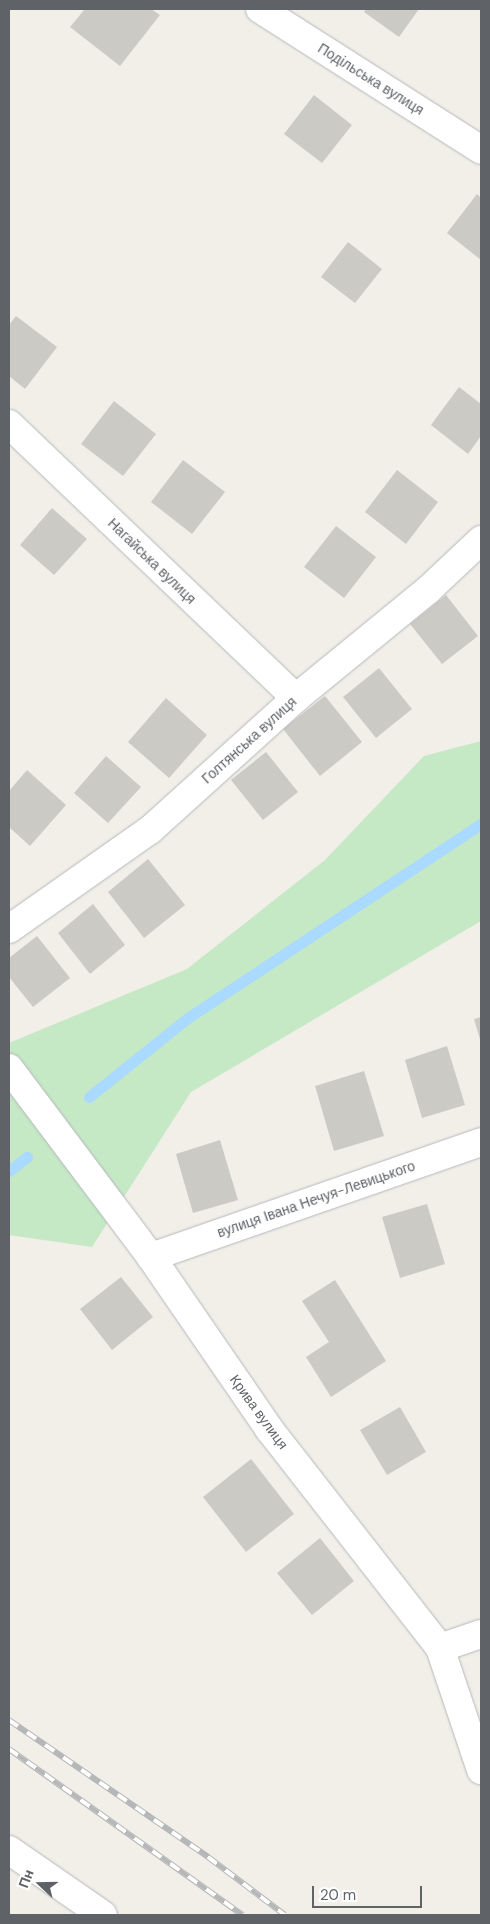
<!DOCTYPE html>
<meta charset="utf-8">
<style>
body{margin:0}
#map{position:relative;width:490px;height:1924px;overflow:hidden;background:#f1efe8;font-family:"DM Sans",sans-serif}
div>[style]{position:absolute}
.green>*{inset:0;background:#c5e8c5}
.stream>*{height:11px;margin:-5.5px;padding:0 5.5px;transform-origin:5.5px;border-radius:5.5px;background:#aadaff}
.building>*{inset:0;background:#cccac5}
.roads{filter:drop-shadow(0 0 1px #b5b8bc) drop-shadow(0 0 1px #b5b8bc)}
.minor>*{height:28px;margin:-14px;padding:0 14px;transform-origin:14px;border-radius:14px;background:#fff}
.rail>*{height:5.5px;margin-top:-2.75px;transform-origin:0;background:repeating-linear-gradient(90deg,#fff 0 11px,#b6b7b8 0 22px);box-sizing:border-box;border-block:1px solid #b6b7b8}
span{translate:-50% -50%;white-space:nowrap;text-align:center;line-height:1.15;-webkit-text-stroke:4px #fff;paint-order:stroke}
.street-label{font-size:14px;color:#5f6368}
.frame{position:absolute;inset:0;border:10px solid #5f6368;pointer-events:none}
.north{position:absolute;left:15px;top:1859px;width:50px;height:50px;-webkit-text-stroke:4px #fff;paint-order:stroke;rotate:291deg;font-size:14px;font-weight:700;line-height:20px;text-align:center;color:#5f6368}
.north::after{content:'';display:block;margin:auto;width:18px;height:22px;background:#5f6368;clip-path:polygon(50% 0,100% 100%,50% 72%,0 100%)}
.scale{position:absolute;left:312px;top:1886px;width:110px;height:22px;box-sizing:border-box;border:2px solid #5f6368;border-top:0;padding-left:6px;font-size:15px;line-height:18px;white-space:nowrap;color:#5f6368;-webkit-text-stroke:4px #fff;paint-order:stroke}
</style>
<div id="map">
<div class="green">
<div style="clip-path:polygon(481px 741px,481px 921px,191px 1092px,92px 1247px,9px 1235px,9px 1043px,187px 969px,325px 860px,424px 756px)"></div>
</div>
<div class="stream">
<div style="left:89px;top:1097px;width:128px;rotate:-38.7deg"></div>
<div style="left:189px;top:1017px;width:350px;rotate:-33.5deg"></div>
<div style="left:9px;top:1171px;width:23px;rotate:-38deg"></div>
</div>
<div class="building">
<div style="clip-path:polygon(85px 9px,151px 9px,160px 15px,120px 66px,70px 27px)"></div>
<div style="clip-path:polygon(366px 9px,419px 9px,399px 37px,364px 12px)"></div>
<div style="clip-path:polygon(314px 95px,352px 125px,322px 163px,284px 134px)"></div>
<div style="clip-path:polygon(477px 194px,481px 198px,481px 260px,447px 233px)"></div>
<div style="clip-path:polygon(348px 242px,382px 269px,355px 303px,321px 277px)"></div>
<div style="clip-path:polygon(16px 316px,57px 347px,25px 389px,9px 376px,9px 325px)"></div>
<div style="clip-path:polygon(459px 387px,481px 404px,481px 436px,468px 454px,431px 425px)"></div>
<div style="clip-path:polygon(114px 401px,156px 434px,123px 476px,81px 444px)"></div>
<div style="clip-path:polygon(183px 460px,225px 492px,192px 534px,151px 502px)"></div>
<div style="clip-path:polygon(397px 470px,438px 502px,406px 544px,365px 512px)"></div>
<div style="clip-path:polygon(52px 508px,87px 539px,54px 575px,20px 545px)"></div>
<div style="clip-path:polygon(336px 526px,376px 557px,344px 598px,304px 567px)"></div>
<div style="clip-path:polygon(446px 595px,478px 636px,442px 664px,410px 624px)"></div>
<div style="clip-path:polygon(379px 668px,412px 709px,376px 738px,343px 697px)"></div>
<div style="clip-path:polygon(325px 696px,362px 742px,320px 776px,283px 729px)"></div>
<div style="clip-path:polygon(166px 698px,207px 735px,169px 778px,128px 742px)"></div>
<div style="clip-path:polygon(266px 752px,298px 792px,263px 820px,231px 780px)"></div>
<div style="clip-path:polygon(106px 756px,141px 787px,108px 823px,74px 793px)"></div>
<div style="clip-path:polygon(27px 770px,66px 805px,30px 846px,9px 827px,9px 791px)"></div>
<div style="clip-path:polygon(148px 859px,185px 905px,144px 938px,108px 892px)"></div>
<div style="clip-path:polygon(93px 904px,125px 945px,90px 974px,58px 933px)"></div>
<div style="clip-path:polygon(37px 936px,70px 978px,33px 1007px,9px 977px,9px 958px)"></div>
<div style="clip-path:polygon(481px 1017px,481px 1043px,474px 1019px)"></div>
<div style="clip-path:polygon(447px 1046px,465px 1105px,422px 1118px,405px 1060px)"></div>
<div style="clip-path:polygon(364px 1071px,384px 1136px,334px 1151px,315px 1086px)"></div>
<div style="clip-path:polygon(220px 1140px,238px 1200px,193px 1213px,176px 1154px)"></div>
<div style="clip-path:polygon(427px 1204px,445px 1264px,400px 1278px,382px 1217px)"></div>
<div style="clip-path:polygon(121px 1277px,153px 1317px,112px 1350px,80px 1309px)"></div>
<div style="clip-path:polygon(335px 1280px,386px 1361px,331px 1397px,306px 1357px,329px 1342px,302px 1301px)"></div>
<div style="clip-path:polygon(400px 1407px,426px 1452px,387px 1475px,360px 1430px)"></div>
<div style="clip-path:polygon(251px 1459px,294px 1514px,246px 1552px,203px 1497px)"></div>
<div style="clip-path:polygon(320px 1538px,354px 1581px,312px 1615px,277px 1573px)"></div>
</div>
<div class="roads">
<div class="minor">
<div style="left:260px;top:9px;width:262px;rotate:32.5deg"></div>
<div style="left:9px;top:424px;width:397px;rotate:43.7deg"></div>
<div style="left:9px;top:929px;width:172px;rotate:-35.1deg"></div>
<div style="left:150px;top:830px;width:197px;rotate:-42.1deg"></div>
<div style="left:296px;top:698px;width:171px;rotate:-39.3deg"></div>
<div style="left:428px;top:590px;width:73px;rotate:-43.3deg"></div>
<div style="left:9px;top:1068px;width:236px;rotate:53.1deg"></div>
<div style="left:151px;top:1257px;width:209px;rotate:55.5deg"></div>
<div style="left:269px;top:1429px;width:278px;rotate:52deg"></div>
<div style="left:440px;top:1648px;width:129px;rotate:71.4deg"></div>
<div style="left:151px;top:1257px;width:349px;rotate:-19.2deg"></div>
<div style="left:440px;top:1648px;width:43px;rotate:-18.9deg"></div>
<div style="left:9px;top:1850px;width:114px;rotate:34.7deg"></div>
</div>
</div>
<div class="rail">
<div style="left:9px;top:1720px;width:242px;rotate:34.5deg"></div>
<div style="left:208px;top:1857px;width:96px;rotate:37deg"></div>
<div style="left:9px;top:1749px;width:287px;rotate:35.4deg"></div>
</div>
<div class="street-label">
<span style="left:371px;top:79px;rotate:32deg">Подільська вулиця</span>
<span style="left:152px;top:561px;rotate:44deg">Нагайська вулиця</span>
<span style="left:249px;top:740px;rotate:-42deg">Голтянська вулиця</span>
<span style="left:316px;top:1199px;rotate:-19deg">вулиця Івана Нечуя-Левицького</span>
<span style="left:259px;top:1412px;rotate:54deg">Крива вулиця</span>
</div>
<div class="frame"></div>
<div class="north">Пн</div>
<div class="scale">20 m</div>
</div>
